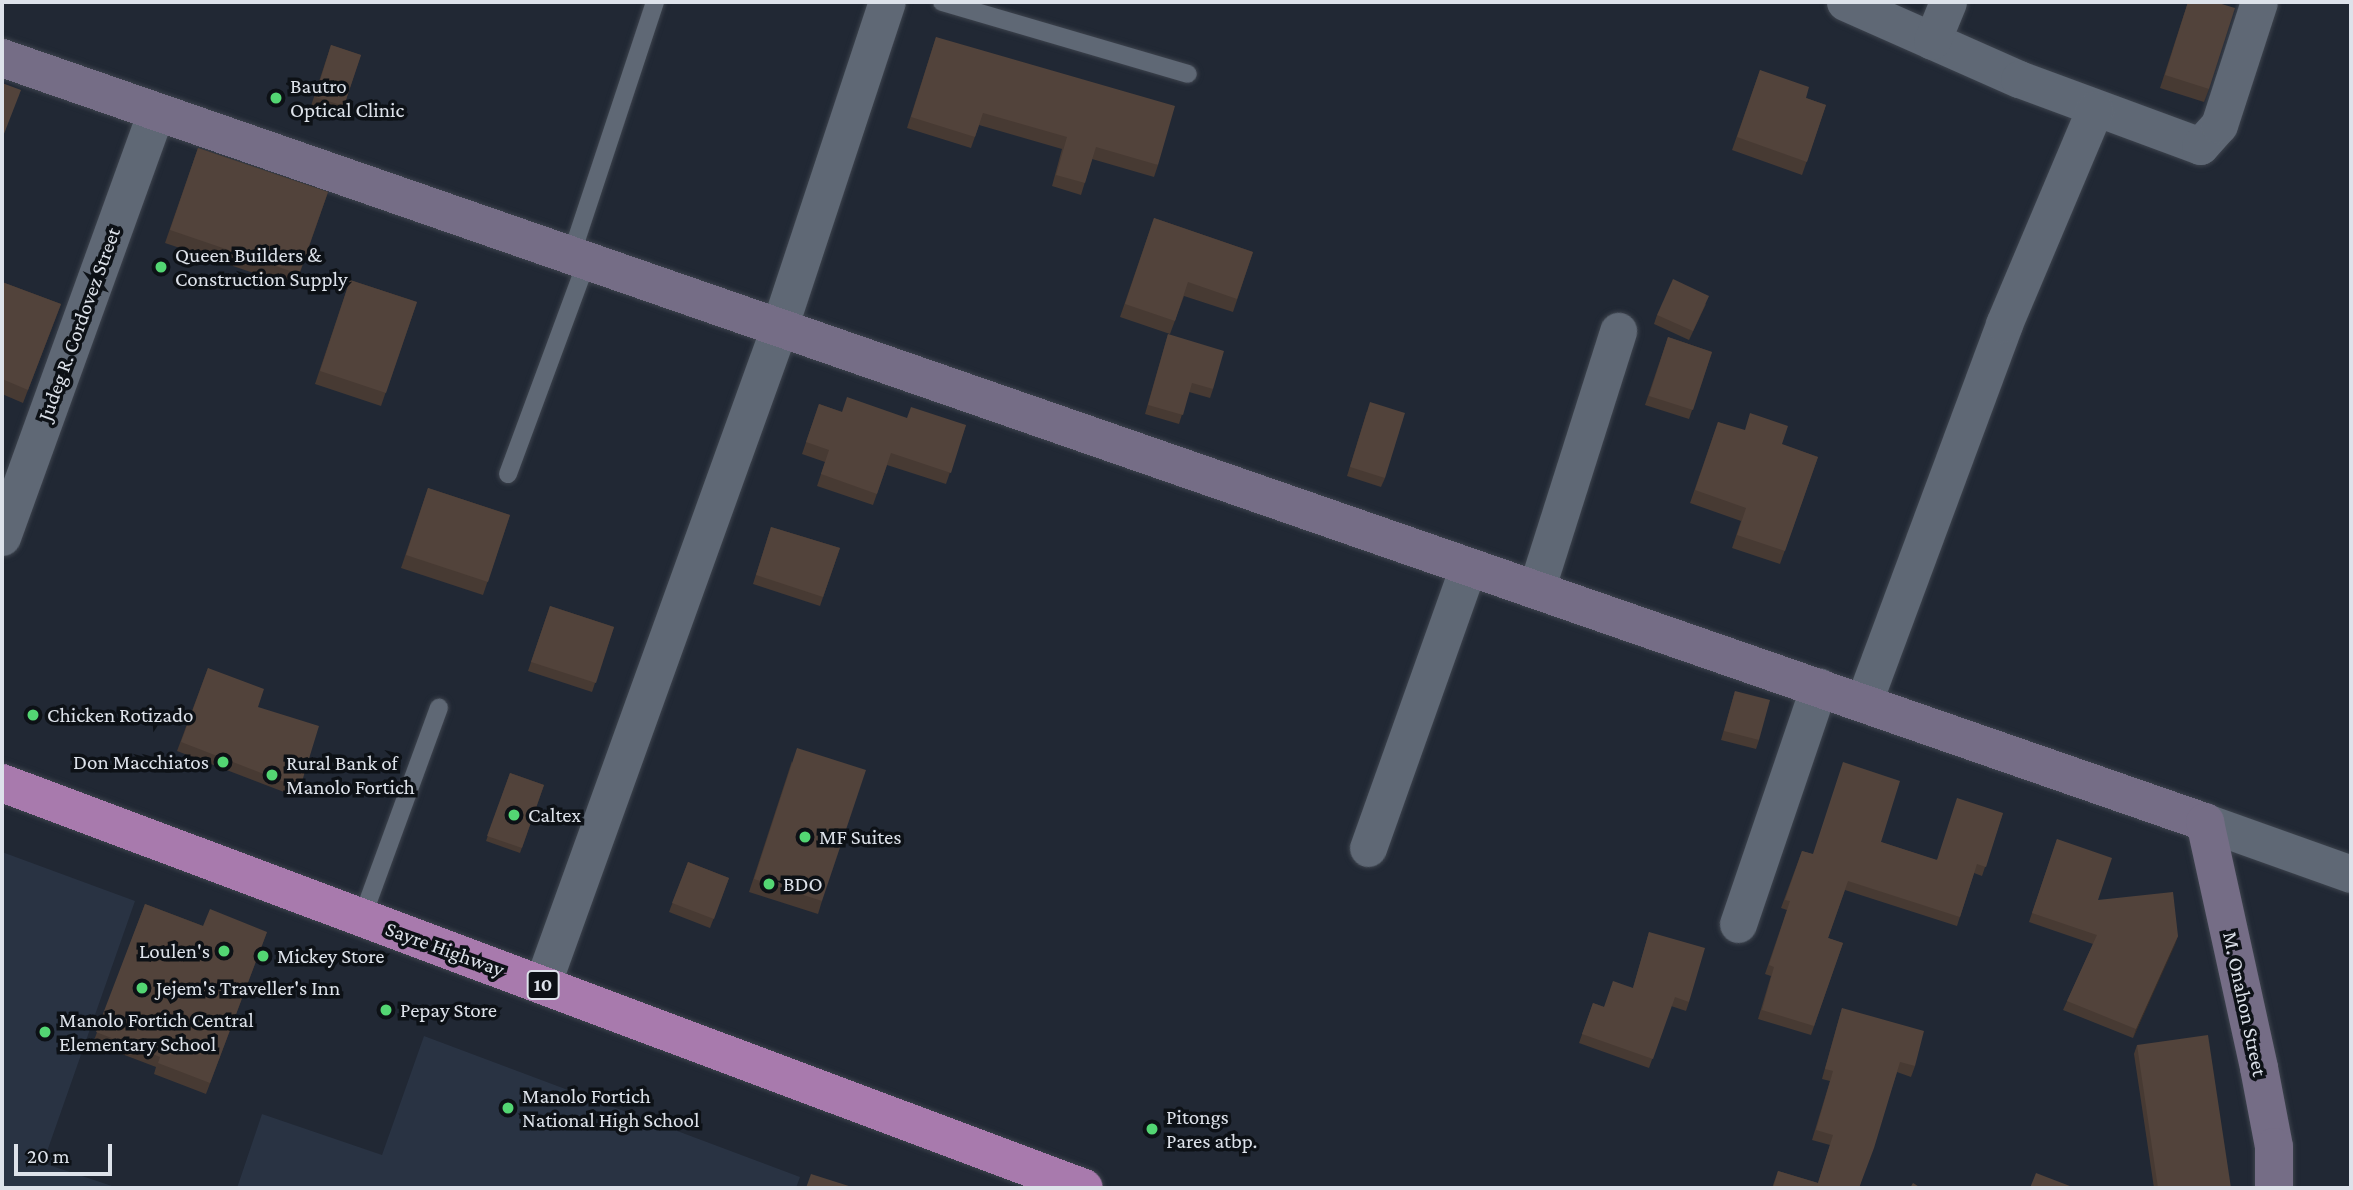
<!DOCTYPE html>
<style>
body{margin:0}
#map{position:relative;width:2353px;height:1190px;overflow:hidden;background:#212834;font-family:"Crimson Pro",serif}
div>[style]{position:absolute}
.built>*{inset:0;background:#293343}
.roads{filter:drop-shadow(0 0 2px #3d434d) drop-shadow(0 0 2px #3d434d)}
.lane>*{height:18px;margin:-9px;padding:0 9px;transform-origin:9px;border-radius:9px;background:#5f6875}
.street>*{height:37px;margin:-18.5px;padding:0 18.5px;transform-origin:18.5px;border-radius:18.5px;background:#5f6875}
.secondary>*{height:38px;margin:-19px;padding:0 19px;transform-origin:19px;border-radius:19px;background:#756d86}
.highway>*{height:38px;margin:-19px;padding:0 19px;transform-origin:19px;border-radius:19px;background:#a87aad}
.wall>*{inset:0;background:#473a33}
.shaded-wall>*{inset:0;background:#392f29}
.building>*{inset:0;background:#52433b}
.dots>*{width:19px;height:19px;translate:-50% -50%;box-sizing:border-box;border:4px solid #0d1116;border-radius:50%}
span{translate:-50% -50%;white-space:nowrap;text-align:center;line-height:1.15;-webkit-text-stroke:7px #0d1116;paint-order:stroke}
.shield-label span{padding:2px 5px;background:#0d1116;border:2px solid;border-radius:5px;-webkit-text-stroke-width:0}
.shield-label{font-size:19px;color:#dde2ea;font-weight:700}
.poi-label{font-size:21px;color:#dde2ea}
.left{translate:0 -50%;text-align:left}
.right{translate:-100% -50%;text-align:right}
.street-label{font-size:21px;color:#dde2ea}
.frame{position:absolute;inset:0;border:4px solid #dde2ea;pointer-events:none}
.scale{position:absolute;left:14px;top:1144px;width:98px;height:32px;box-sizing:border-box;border:4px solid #dde2ea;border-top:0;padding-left:9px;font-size:21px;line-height:24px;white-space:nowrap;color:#dde2ea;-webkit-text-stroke:5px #0d1116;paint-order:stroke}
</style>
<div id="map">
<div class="built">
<div style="clip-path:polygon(2px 852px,135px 901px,43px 1163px,118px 1188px,2px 1188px)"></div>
<div style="clip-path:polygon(424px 1036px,800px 1177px,796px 1188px,237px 1188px,262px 1114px,382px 1155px)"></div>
</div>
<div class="roads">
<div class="lane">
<div style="left:942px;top:2px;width:256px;rotate:16.3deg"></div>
<div style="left:571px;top:256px;width:268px;rotate:-71.7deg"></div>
<div style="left:508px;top:474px;width:227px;rotate:-69.7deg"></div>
<div style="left:362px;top:918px;width:224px;rotate:-69.9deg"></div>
</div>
<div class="street">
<div style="left:1845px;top:2px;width:190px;rotate:23.9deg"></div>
<div style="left:2019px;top:79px;width:193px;rotate:20.3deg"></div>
<div style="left:2200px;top:146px;width:28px;rotate:-48deg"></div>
<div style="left:2219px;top:125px;width:129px;rotate:-72deg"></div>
<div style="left:1932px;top:41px;width:42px;rotate:-67.7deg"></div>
<div style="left:2px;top:537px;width:452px;rotate:-70.1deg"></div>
<div style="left:1536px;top:590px;width:272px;rotate:-72.4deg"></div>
<div style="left:1864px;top:701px;width:402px;rotate:-69.6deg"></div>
<div style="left:2004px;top:324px;width:233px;rotate:-67.1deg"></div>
<div style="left:2205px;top:822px;width:155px;rotate:19.6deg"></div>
<div style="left:1368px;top:848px;width:298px;rotate:-70.4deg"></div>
<div style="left:1738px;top:924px;width:251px;rotate:-71.2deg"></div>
<div style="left:542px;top:985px;width:698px;rotate:-70.16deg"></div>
<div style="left:779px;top:328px;width:343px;rotate:-71.7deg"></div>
</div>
<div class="secondary">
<div style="left:2px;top:58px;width:2332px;rotate:19.13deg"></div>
<div style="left:2205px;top:822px;width:252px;rotate:77.6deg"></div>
<div style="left:2259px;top:1068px;width:80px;rotate:79.2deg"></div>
<div style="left:2274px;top:1147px;width:41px;rotate:90deg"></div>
</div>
<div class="highway">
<div style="left:2px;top:783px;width:1155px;rotate:20.52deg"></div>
</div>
</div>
<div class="wall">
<div style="clip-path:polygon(2188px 2px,2209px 89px,2204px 102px,2160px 88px)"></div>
<div style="clip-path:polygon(936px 37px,1158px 165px,1154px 177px,1092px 159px,1081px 195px,1052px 186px,1062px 149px,979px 125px,971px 148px,907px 128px)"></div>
<div style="clip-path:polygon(331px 45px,361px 55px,341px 114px,311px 106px)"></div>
<div style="clip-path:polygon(1760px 70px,1806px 98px,1826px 105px,1802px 175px,1732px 150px)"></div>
<div style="clip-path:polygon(198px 148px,328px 192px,295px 287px,165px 243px)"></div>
<div style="clip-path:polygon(1154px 218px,1253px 252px,1233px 312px,1184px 296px,1170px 334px,1120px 317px)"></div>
<div style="clip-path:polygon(350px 280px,417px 302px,381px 406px,315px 384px)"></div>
<div style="clip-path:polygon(2px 282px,61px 304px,23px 403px,2px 394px)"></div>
<div style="clip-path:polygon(1706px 304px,1689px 340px,1654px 324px,1657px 315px)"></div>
<div style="clip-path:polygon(1168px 334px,1213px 389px,1210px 398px,1189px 392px,1179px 424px,1145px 414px)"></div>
<div style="clip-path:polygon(1668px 337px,1712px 352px,1689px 419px,1645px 405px)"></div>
<div style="clip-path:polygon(819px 404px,842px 412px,907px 418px,966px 425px,946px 484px,887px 465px,873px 505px,817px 486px,825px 462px,802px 454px)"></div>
<div style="clip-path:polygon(1367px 411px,1385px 478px,1381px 487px,1347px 476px)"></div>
<div style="clip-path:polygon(1718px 422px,1818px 457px,1780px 564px,1732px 548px,1741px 521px,1690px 503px)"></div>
<div style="clip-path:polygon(428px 488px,510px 515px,483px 595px,401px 568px)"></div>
<div style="clip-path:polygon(771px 527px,840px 548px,820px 606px,753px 584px)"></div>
<div style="clip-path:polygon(550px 606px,614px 627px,592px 692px,528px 671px)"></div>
<div style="clip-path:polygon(208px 668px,258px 707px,300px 788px,297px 797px,177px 751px)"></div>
<div style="clip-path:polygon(1735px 691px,1759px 740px,1756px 749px,1721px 740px)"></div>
<div style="clip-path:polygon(792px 761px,822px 901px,818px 914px,749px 892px)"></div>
<div style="clip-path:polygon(510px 773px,544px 785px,520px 853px,486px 841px)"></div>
<div style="clip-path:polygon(2003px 813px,1982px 876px,1974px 873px,1957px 926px,1845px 890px,1828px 938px,1843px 943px,1811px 1035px,1758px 1019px,1771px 976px,1765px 974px,1787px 910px,1781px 908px,1802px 851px,1812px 854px,1881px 842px,1936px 860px)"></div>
<div style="clip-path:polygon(2057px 839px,2098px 900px,2178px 936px,2133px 1038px,2063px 1010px,2093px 944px,2029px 922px)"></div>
<div style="clip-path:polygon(688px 862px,729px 878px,710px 928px,669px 912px)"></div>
<div style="clip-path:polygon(145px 904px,203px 926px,267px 932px,206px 1094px,154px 1074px,156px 1067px,93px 1043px)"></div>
<div style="clip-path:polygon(1649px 932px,1689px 1002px,1686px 1011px,1671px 1006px,1649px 1068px,1579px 1043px,1593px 1003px,1604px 1007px,1633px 988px)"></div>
<div style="clip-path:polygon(1842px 1008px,1915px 1066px,1911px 1077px,1897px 1072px,1859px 1188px,1772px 1188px,1778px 1171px,1818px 1183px,1830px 1145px,1812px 1140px,1830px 1081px,1822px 1079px)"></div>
<div style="clip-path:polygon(2137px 1045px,2231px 1188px,2154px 1188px,2134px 1054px)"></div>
</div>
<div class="shaded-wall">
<div style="clip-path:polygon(2178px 936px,2175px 945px,2133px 1038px,2136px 1029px)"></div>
</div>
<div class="building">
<div style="clip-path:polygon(2188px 2px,2215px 2px,2235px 8px,2209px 89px,2165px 75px)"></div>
<div style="clip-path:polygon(936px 37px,1175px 106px,1158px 165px,1096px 147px,1085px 183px,1056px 175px,1067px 137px,983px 113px,975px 137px,911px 117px)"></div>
<div style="clip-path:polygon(331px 45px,361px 55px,344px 106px,315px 97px)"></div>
<div style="clip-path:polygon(1760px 70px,1809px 87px,1806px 98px,1826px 105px,1807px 162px,1737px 137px)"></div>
<div style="clip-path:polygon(2px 83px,21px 90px,2px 139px)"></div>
<div style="clip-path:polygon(198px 148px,328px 192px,299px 274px,170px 230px)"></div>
<div style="clip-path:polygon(1154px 218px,1253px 252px,1237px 299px,1188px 282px,1175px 321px,1125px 304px)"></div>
<div style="clip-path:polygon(1673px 279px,1709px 296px,1693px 331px,1657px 315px)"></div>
<div style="clip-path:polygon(350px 280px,417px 302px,386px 393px,320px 371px)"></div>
<div style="clip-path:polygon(2px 282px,61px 304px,28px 390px,2px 379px)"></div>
<div style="clip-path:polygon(1168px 334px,1224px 351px,1213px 389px,1192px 383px,1183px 415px,1148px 405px)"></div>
<div style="clip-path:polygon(1668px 337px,1712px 352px,1693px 410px,1649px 396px)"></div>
<div style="clip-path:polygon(847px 397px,907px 418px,911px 407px,966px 425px,951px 473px,891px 453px,877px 494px,821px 474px,829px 450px,806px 442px,819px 404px,842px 412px)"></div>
<div style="clip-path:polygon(1370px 402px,1405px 413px,1385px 478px,1350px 467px)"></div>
<div style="clip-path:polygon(1750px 413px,1788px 426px,1782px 444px,1818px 457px,1785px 551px,1737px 535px,1746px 508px,1695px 490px,1718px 422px,1745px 430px)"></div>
<div style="clip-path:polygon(428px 488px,510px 515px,488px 582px,406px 555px)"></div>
<div style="clip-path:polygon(771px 527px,840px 548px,823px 597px,756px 575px)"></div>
<div style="clip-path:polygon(550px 606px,614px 627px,596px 683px,531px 662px)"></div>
<div style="clip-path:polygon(208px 668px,264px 689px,258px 707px,319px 726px,300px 788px,181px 742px)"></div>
<div style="clip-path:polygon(1735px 691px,1770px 700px,1759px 740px,1724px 731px)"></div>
<div style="clip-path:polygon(797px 748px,866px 770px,822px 901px,754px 879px)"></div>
<div style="clip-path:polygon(1843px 762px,1900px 781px,1881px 842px,1937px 860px,1957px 798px,2003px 813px,1986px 867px,1977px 864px,1960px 917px,1848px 881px,1828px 938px,1843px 943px,1814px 1026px,1762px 1010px,1774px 967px,1769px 965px,1790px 901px,1785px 900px,1802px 851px,1813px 854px)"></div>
<div style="clip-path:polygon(510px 773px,544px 785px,522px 848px,487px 836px)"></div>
<div style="clip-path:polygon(2057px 839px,2112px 858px,2098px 900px,2173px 892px,2178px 936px,2136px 1029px,2067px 1001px,2097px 935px,2032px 913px)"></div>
<div style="clip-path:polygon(688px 862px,729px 878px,714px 919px,672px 903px)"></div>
<div style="clip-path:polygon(145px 904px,203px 926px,210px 909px,267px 932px,210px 1083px,158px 1063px,160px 1057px,96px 1032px)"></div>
<div style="clip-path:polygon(1649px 932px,1705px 948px,1689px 1002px,1675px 997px,1653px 1059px,1582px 1034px,1593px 1003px,1604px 1007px,1613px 981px,1633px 988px)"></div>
<div style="clip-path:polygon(1842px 1008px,1924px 1031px,1915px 1066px,1900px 1062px,1874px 1148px,1859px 1188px,1773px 1188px,1778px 1171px,1818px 1183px,1833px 1135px,1816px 1130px,1833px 1071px,1825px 1069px)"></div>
<div style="clip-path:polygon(2208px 1035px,2231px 1188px,2158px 1188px,2137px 1045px)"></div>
<div style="clip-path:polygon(2036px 1173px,2075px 1188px,2030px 1188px)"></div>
<div style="clip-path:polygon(811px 1174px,855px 1188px,806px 1188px)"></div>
<div style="clip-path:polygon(1913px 1183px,1921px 1188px,1910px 1188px)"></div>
</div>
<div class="dots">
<div style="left:276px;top:98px;background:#53d673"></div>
<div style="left:161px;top:267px;background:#53d673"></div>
<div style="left:33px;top:715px;background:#53d673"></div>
<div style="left:223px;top:762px;background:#53d673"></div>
<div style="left:272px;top:775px;background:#53d673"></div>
<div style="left:514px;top:815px;background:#53d673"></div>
<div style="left:805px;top:837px;background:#53d673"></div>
<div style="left:769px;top:884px;background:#53d673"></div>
<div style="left:224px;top:951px;background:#53d673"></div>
<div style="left:263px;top:956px;background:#53d673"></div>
<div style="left:142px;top:988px;background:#53d673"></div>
<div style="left:386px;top:1010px;background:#53d673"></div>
<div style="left:45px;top:1032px;background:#53d673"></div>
<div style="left:508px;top:1108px;background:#53d673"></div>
<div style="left:1152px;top:1129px;background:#53d673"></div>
</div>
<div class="shield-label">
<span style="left:543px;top:985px">10</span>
</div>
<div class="poi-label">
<span class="left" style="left:290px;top:98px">Bautro<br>Optical Clinic</span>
<span class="left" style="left:175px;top:267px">Queen Builders &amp;<br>Construction Supply</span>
<span class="left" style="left:47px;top:715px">Chicken Rotizado</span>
<span class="right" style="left:209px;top:762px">Don Macchiatos</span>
<span class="left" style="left:286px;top:775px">Rural Bank of<br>Manolo Fortich</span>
<span class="left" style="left:528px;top:815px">Caltex</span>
<span class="left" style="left:819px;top:837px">MF Suites</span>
<span class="left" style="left:783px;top:884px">BDO</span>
<span class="right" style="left:210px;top:951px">Loulen's</span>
<span class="left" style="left:277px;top:956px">Mickey Store</span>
<span class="left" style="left:156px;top:988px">Jejem's Traveller's Inn</span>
<span class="left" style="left:400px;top:1010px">Pepay Store</span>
<span class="left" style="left:59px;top:1032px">Manolo Fortich Central<br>Elementary School</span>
<span class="left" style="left:522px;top:1108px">Manolo Fortich<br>National High School</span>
<span class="left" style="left:1166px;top:1129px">Pitongs<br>Pares atbp.</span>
</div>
<div class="street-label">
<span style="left:79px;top:324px;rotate:-70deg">Judeg R. Cordovez Street</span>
<span style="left:445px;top:949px;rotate:20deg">Sayre Highway</span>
<span style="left:2245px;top:1004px;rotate:78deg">M. Onahon Street</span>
</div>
<div class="frame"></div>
<div class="scale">20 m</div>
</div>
